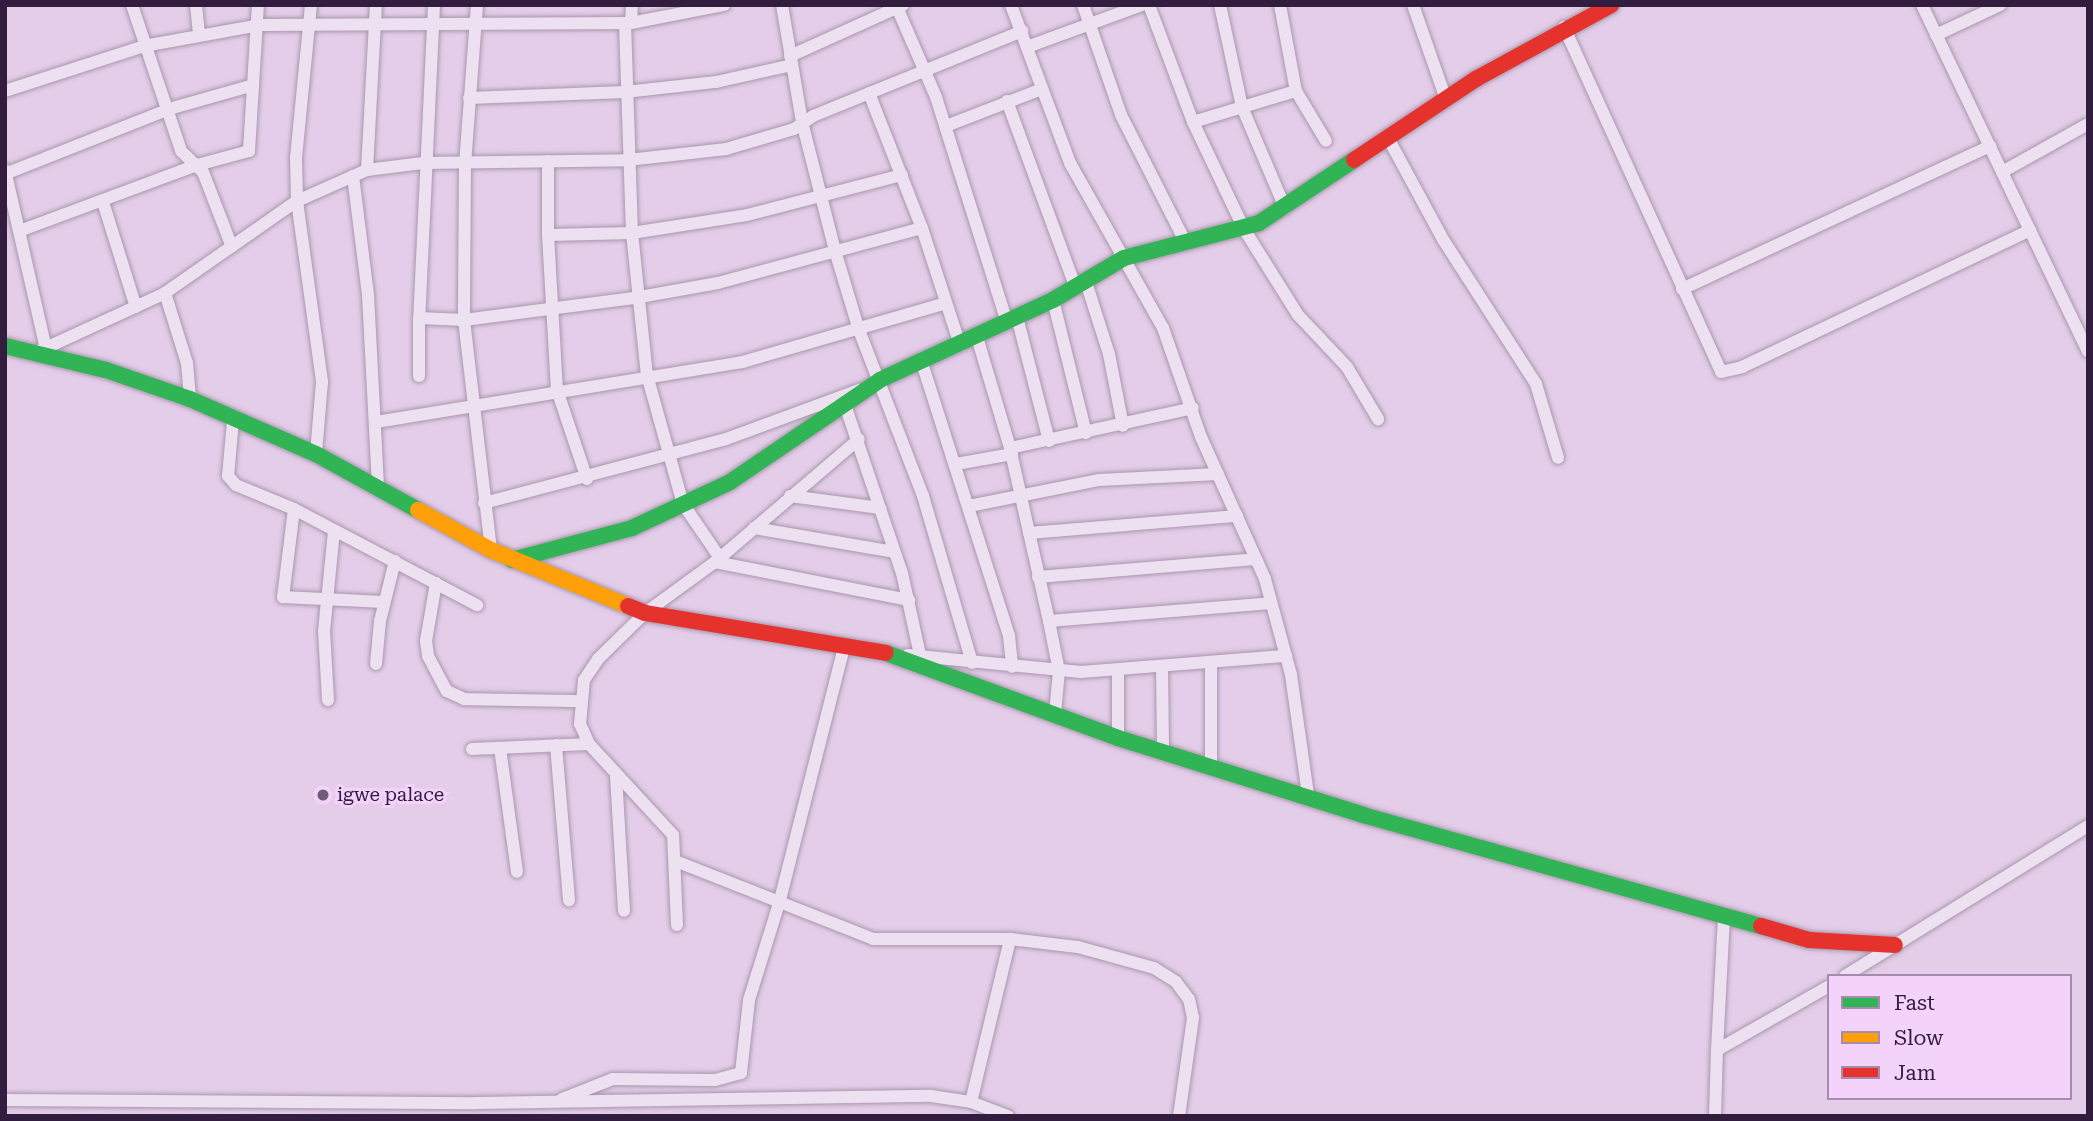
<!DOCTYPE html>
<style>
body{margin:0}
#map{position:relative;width:2093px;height:1121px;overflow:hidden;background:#e4cde8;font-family:"Roboto Serif",serif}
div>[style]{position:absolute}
.roads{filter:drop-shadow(0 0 2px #a897ad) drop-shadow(0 0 2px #a897ad)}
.street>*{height:12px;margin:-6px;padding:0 6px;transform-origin:6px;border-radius:6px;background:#ede0f0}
.fast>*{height:16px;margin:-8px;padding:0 8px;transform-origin:8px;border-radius:8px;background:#30b455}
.slow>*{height:16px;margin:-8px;padding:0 8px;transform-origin:8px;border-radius:8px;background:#ff9f0a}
.jam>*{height:16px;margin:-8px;padding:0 8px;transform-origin:8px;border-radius:8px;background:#e5322d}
.dots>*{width:19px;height:19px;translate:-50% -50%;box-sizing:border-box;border:4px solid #f4d3fa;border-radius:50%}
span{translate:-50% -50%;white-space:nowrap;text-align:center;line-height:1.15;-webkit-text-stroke:6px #f4d3fa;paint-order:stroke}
.poi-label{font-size:19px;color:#321d3e}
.left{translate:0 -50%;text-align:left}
.frame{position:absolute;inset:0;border:7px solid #321d3e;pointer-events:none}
.legend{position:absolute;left:1827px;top:974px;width:245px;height:126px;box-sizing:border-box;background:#f4d3fa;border:2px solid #a68aaf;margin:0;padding:9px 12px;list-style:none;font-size:21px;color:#321d3e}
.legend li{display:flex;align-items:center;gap:14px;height:35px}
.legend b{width:35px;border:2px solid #a68aaf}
</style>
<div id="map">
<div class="roads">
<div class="street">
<div style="left:132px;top:5px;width:154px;rotate:71.4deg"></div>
<div style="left:181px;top:151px;width:30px;rotate:44deg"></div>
<div style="left:203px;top:172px;width:80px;rotate:68.9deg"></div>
<div style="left:196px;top:5px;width:30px;rotate:84deg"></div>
<div style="left:311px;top:5px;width:153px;rotate:95.6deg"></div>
<div style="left:296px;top:157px;width:44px;rotate:88.7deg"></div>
<div style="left:297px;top:201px;width:183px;rotate:82.1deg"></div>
<div style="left:322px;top:382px;width:72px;rotate:94.8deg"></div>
<div style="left:434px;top:5px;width:313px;rotate:92.7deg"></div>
<div style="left:419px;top:318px;width:45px;rotate:2.5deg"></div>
<div style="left:464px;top:320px;width:177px;rotate:-7.4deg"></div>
<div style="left:640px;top:297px;width:79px;rotate:-10.2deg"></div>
<div style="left:718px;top:283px;width:211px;rotate:-15.1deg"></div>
<div style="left:477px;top:5px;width:158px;rotate:94.3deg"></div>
<div style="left:465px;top:163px;width:157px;rotate:90.4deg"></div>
<div style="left:464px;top:320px;width:232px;rotate:83.3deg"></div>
<div style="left:782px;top:5px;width:119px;rotate:80.3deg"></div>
<div style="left:802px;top:122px;width:136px;rotate:75.6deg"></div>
<div style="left:836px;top:254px;width:79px;rotate:73.2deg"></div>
<div style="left:859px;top:330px;width:178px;rotate:68.9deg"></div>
<div style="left:923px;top:496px;width:174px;rotate:73.6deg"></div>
<div style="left:896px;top:5px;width:100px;rotate:66.5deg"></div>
<div style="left:936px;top:97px;width:236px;rotate:72.5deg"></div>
<div style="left:1011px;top:5px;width:169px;rotate:69.5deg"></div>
<div style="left:1070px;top:163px;width:189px;rotate:60.6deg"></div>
<div style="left:1163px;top:328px;width:115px;rotate:70.8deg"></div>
<div style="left:1201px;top:437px;width:156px;rotate:65.7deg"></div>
<div style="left:1265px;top:579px;width:99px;rotate:74.8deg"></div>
<div style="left:1291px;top:675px;width:121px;rotate:81.9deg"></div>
<div style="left:1083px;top:5px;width:116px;rotate:70.9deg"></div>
<div style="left:1121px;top:115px;width:144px;rotate:63.1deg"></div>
<div style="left:1149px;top:5px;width:125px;rotate:69.4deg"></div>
<div style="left:1193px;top:122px;width:119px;rotate:64.5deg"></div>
<div style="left:1244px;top:229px;width:102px;rotate:57.9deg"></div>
<div style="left:1298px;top:315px;width:71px;rotate:46.7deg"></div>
<div style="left:1347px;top:367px;width:61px;rotate:59.2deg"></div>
<div style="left:1220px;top:5px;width:104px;rotate:77.8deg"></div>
<div style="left:1242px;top:107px;width:110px;rotate:66.9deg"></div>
<div style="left:1280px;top:5px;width:87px;rotate:79.5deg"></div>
<div style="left:1296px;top:91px;width:58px;rotate:59deg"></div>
<div style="left:1413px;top:5px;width:100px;rotate:70.7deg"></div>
<div style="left:1922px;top:5px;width:384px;rotate:64.4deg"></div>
<div style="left:625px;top:23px;width:210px;rotate:88.1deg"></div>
<div style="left:632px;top:233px;width:143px;rotate:84deg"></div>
<div style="left:647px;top:375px;width:134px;rotate:74.4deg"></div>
<div style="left:683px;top:504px;width:65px;rotate:55.6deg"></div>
<div style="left:631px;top:23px;width:18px;rotate:-87deg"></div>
<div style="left:1564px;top:27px;width:379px;rotate:65.5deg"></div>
<div style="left:1721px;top:372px;width:22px;rotate:-13deg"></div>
<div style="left:1742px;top:367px;width:319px;rotate:-25.4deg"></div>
<div style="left:1936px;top:35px;width:71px;rotate:-25.1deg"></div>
<div style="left:1027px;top:47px;width:122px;rotate:-20.1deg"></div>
<div style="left:790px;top:56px;width:124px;rotate:-24.3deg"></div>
<div style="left:5px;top:91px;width:146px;rotate:-17.9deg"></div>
<div style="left:144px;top:46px;width:117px;rotate:-10.3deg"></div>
<div style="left:259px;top:25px;width:372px;rotate:-0.3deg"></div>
<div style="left:631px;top:23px;width:95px;rotate:-11deg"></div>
<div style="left:869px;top:93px;width:145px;rotate:68.6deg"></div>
<div style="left:922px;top:228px;width:123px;rotate:72deg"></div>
<div style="left:469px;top:98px;width:156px;rotate:-2.2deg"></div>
<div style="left:625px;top:92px;width:92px;rotate:-6.3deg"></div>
<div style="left:716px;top:82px;width:78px;rotate:-12.6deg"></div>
<div style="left:1007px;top:101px;width:197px;rotate:69.8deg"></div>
<div style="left:1193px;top:122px;width:108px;rotate:-16.8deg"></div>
<div style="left:946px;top:126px;width:103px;rotate:-21.1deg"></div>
<div style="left:1388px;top:138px;width:117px;rotate:61.5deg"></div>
<div style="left:1444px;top:241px;width:170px;rotate:57.2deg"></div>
<div style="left:1536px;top:384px;width:77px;rotate:73.4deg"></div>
<div style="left:548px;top:161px;width:74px;rotate:90deg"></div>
<div style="left:548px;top:235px;width:84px;rotate:-1.4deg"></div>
<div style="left:632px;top:233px;width:116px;rotate:-8.9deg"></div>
<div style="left:747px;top:215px;width:160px;rotate:-14.5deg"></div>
<div style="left:5px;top:170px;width:184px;rotate:77.1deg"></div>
<div style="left:367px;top:170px;width:165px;rotate:-86.9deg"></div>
<div style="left:2002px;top:172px;width:98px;rotate:-29.2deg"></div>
<div style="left:5px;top:174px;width:176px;rotate:-21.6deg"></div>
<div style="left:169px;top:109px;width:87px;rotate:-15.9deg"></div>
<div style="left:353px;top:176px;width:120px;rotate:82.8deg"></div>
<div style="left:368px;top:295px;width:191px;rotate:87deg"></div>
<div style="left:103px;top:202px;width:110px;rotate:72.6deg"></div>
<div style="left:22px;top:230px;width:187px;rotate:-20.4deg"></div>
<div style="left:197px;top:165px;width:54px;rotate:-15.1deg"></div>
<div style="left:249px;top:151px;width:146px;rotate:-86.5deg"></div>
<div style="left:548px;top:235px;width:155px;rotate:86.7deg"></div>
<div style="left:557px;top:390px;width:94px;rotate:71.4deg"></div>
<div style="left:1085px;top:279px;width:79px;rotate:72.3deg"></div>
<div style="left:1109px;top:354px;width:73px;rotate:79deg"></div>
<div style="left:1682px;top:289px;width:340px;rotate:-24.9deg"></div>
<div style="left:165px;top:293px;width:73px;rotate:72.6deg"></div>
<div style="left:187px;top:363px;width:36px;rotate:85deg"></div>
<div style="left:1053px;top:300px;width:137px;rotate:76.1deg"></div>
<div style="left:1017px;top:317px;width:128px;rotate:75.5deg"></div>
<div style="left:419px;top:318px;width:58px;rotate:90deg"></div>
<div style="left:977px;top:337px;width:116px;rotate:73.4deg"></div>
<div style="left:1010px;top:448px;width:177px;rotate:77.3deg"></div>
<div style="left:1049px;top:621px;width:51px;rotate:78.7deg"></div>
<div style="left:1059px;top:671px;width:43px;rotate:95.3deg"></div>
<div style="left:37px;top:352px;width:141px;rotate:-24.7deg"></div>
<div style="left:165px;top:293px;width:161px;rotate:-34.9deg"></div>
<div style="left:297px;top:201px;width:77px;rotate:-23.9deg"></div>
<div style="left:367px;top:170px;width:56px;rotate:-7.1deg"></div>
<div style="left:423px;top:163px;width:205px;rotate:-0.8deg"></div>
<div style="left:628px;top:160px;width:99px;rotate:-6.4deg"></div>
<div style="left:726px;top:149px;width:71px;rotate:-16.4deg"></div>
<div style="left:794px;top:129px;width:23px;rotate:-34deg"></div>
<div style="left:813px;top:116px;width:226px;rotate:-22.1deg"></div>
<div style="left:922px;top:363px;width:287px;rotate:72.3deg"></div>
<div style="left:1009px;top:636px;width:31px;rotate:84deg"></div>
<div style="left:844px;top:402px;width:181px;rotate:71.3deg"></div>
<div style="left:902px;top:573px;width:84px;rotate:77.6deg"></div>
<div style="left:233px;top:421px;width:55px;rotate:95.2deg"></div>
<div style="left:228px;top:476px;width:12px;rotate:48deg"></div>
<div style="left:236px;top:485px;width:63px;rotate:22.5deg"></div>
<div style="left:294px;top:509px;width:207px;rotate:27.7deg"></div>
<div style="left:376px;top:422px;width:371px;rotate:-9.3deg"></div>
<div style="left:742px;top:362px;width:209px;rotate:-16.1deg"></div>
<div style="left:1010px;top:448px;width:187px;rotate:-12.3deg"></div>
<div style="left:956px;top:464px;width:57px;rotate:-10.1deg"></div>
<div style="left:790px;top:496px;width:91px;rotate:7.6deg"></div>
<div style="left:484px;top:503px;width:250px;rotate:-14.8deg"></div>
<div style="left:726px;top:439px;width:142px;rotate:-20.2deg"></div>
<div style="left:969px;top:506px;width:133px;rotate:-11.3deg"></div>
<div style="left:1099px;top:480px;width:119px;rotate:-2.9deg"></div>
<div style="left:294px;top:509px;width:89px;rotate:97.1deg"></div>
<div style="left:283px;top:597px;width:101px;rotate:2.8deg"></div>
<div style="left:754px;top:528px;width:142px;rotate:9.7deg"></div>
<div style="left:1029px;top:533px;width:209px;rotate:-4.7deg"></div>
<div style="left:715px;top:562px;width:198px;rotate:11.1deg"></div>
<div style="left:1038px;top:577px;width:218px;rotate:-4.7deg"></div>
<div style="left:436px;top:583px;width:59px;rotate:99.8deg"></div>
<div style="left:426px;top:641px;width:15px;rotate:82deg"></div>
<div style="left:428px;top:656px;width:40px;rotate:62deg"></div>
<div style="left:447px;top:691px;width:19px;rotate:25deg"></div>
<div style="left:464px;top:699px;width:116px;rotate:1deg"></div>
<div style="left:1049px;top:621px;width:223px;rotate:-4.6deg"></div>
<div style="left:908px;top:655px;width:174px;rotate:5.6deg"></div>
<div style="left:1081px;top:672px;width:206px;rotate:-4.5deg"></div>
<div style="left:376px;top:664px;width:43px;rotate:-84.7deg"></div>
<div style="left:380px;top:621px;width:62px;rotate:-76deg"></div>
<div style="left:1162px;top:666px;width:86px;rotate:89.3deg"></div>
<div style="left:328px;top:700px;width:69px;rotate:-93.3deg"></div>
<div style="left:324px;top:631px;width:101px;rotate:-84.3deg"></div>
<div style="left:1118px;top:738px;width:68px;rotate:-90deg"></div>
<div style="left:556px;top:745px;width:156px;rotate:85.2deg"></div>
<div style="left:500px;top:748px;width:125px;rotate:82.2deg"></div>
<div style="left:472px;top:749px;width:117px;rotate:-2.4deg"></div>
<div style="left:1211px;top:767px;width:105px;rotate:-90deg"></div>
<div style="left:616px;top:776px;width:135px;rotate:86.6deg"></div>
<div style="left:678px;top:862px;width:210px;rotate:21.5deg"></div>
<div style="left:873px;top:939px;width:137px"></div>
<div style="left:1010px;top:939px;width:68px;rotate:6.7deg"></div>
<div style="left:1078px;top:947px;width:79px;rotate:15.4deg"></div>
<div style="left:1154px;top:968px;width:26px;rotate:32deg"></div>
<div style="left:1176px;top:982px;width:21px;rotate:53deg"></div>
<div style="left:1189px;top:999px;width:19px;rotate:78deg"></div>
<div style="left:1193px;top:1018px;width:99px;rotate:98.1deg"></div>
<div style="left:677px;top:925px;width:90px;rotate:-92.5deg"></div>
<div style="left:673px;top:835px;width:124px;rotate:-132.7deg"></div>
<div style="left:589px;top:744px;width:22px;rotate:-114deg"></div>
<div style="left:580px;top:724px;width:44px;rotate:-84.8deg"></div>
<div style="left:584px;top:680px;width:25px;rotate:-56deg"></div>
<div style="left:598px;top:659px;width:66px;rotate:-44.4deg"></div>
<div style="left:645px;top:613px;width:87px;rotate:-36.1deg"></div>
<div style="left:715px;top:562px;width:189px;rotate:-40.5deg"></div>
<div style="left:1845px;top:976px;width:286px;rotate:-31.7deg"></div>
<div style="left:1717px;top:1050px;width:133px;rotate:-87deg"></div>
<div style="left:562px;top:1099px;width:55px;rotate:-21.4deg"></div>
<div style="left:613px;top:1079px;width:102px;rotate:0.6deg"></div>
<div style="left:715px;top:1080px;width:27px;rotate:-15deg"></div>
<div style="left:741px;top:1073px;width:73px;rotate:-83.7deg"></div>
<div style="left:749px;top:1000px;width:105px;rotate:-72.8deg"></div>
<div style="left:780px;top:900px;width:261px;rotate:-75.8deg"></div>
<div style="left:5px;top:1100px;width:471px;rotate:0.4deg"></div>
<div style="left:476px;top:1103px;width:455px;rotate:-0.9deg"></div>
<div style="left:931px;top:1096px;width:40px;rotate:8.5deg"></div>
<div style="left:971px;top:1102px;width:40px;rotate:21deg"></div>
<div style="left:971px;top:1102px;width:168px;rotate:-76.5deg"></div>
<div style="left:1715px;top:1116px;width:66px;rotate:-88.3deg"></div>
<div style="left:1717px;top:1050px;width:129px;rotate:-29.7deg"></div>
</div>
<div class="fast">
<div style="left:5px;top:346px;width:104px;rotate:13.4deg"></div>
<div style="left:106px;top:370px;width:89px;rotate:19deg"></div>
<div style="left:190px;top:399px;width:137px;rotate:23.6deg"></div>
<div style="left:316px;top:454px;width:116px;rotate:28.8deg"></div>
<div style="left:512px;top:560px;width:124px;rotate:-14.9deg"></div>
<div style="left:632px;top:528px;width:108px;rotate:-25.1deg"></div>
<div style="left:730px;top:482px;width:181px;rotate:-34.2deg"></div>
<div style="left:880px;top:380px;width:191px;rotate:-24.8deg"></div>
<div style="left:1053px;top:300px;width:82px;rotate:-30.6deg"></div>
<div style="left:1124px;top:258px;width:139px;rotate:-14.5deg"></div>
<div style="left:1259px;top:223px;width:114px;rotate:-33.6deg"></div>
<div style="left:886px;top:653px;width:247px;rotate:20.1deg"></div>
<div style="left:1118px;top:738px;width:257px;rotate:17.4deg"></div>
<div style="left:1363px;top:815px;width:413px;rotate:15.6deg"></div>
</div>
<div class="slow">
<div style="left:418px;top:510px;width:83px;rotate:28.7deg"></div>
<div style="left:491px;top:550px;width:148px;rotate:22.2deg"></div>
</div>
<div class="jam">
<div style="left:1354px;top:160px;width:146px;rotate:-33.6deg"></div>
<div style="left:1476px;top:79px;width:154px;rotate:-28.7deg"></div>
<div style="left:628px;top:606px;width:18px;rotate:22deg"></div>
<div style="left:645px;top:613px;width:244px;rotate:9.4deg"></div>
<div style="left:1761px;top:926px;width:50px;rotate:16.3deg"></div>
<div style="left:1809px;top:940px;width:86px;rotate:3.3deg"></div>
</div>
</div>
<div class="dots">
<div style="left:323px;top:795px;background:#705b7a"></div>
</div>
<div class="poi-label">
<span class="left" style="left:337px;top:795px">igwe palace</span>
</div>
<div class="frame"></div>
<ul class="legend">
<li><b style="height:9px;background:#30b455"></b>Fast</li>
<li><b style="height:9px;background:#ff9f0a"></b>Slow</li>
<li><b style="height:9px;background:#e5322d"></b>Jam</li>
</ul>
</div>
